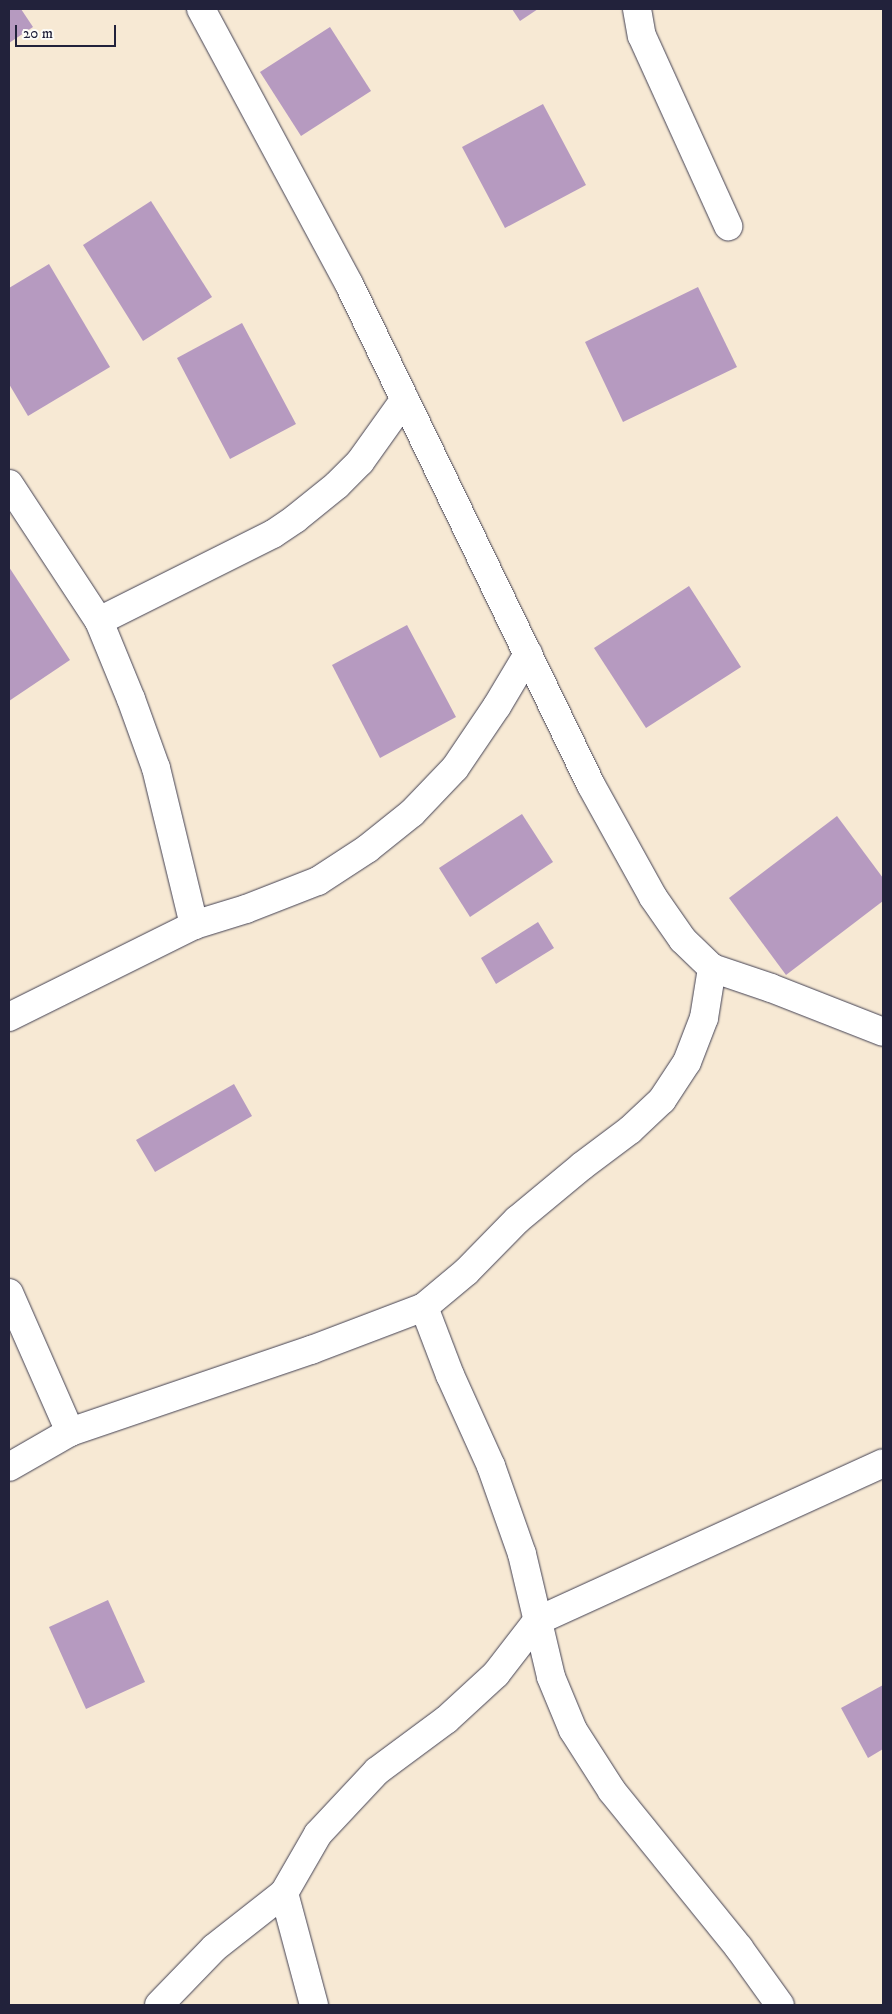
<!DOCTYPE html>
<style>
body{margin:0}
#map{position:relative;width:892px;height:2014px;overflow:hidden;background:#f7e9d4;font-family:"IM FELL DW Pica",serif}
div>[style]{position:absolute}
.building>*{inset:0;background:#b69ac0}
.roads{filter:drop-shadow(0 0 1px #424052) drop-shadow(0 0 1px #424052)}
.street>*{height:28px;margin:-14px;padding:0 14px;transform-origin:14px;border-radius:14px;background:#fff}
span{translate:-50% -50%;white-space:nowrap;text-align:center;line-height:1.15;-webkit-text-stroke:5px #fdfcf7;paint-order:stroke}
.frame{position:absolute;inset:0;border:10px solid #22223b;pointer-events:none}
.scale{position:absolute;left:15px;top:25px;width:101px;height:22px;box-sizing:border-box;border:2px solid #22223b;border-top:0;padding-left:6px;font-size:15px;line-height:18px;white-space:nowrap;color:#22223b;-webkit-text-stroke:4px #fdfcf7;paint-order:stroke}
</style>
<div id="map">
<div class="building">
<div style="clip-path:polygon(9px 9px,21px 9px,33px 27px,9px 43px)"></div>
<div style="clip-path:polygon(512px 9px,538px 9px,520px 21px)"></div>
<div style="clip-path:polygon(330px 27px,371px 91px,301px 136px,260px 72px)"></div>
<div style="clip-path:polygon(543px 104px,586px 185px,505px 228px,462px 147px)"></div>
<div style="clip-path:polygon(151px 201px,212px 297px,143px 341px,83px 245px)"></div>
<div style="clip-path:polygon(49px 264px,110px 367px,28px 416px,9px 384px,9px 288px)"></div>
<div style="clip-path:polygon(698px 287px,737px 367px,623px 422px,585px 342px)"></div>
<div style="clip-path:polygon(242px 323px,296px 424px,230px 459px,177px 358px)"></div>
<div style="clip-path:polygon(9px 567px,70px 660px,9px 701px)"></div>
<div style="clip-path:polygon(689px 586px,741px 667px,646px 728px,594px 648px)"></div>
<div style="clip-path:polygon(407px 625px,456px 717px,380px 758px,332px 665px)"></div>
<div style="clip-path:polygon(522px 814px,553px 862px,470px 917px,439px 868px)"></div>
<div style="clip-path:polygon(837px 816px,883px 878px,883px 901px,786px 975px,729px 898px)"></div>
<div style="clip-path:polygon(538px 922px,554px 948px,496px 984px,481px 958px)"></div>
<div style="clip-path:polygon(234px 1084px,252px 1116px,155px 1172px,136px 1140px)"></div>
<div style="clip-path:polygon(108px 1600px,145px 1682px,86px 1709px,49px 1627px)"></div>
<div style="clip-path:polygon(883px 1685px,883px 1749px,868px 1758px,841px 1708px)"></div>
</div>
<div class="roads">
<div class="street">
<div style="left:201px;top:9px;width:312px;rotate:61.7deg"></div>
<div style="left:349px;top:284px;width:556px;rotate:64.22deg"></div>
<div style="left:591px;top:785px;width:128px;rotate:61deg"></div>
<div style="left:653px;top:897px;width:52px;rotate:55.1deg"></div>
<div style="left:683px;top:940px;width:40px;rotate:44deg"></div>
<div style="left:712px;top:968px;width:62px;rotate:18.7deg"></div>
<div style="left:771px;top:988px;width:120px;rotate:21.4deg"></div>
<div style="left:637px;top:9px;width:27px;rotate:80deg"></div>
<div style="left:642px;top:36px;width:209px;rotate:65.6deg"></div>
<div style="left:9px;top:484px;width:164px;rotate:56.7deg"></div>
<div style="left:99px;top:621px;width:84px;rotate:67.7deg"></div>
<div style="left:131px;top:699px;width:73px;rotate:70.1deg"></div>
<div style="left:156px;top:768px;width:162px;rotate:76.4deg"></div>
<div style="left:99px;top:621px;width:195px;rotate:-26.6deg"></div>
<div style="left:273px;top:534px;width:27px;rotate:-34deg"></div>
<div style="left:295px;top:519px;width:54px;rotate:-39deg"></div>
<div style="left:337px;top:485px;width:33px;rotate:-45deg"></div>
<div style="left:360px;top:462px;width:77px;rotate:-54.5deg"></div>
<div style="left:9px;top:1017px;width:207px;rotate:-26.4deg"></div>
<div style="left:194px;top:925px;width:54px;rotate:-17.1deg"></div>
<div style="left:246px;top:909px;width:77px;rotate:-21.3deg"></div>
<div style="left:318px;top:881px;width:59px;rotate:-33.1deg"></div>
<div style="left:367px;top:849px;width:58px;rotate:-38.7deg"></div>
<div style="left:412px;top:813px;width:62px;rotate:-46.3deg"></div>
<div style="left:455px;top:768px;width:75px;rotate:-55.9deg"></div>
<div style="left:497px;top:706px;width:61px;rotate:-59.2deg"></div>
<div style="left:9px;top:1293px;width:152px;rotate:66.3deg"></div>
<div style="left:70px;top:1432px;width:70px;rotate:150.2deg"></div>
<div style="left:424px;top:1307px;width:55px;rotate:-39.8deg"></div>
<div style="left:466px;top:1272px;width:73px;rotate:-45.6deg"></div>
<div style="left:517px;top:1220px;width:85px;rotate:-39.7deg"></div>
<div style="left:582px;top:1166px;width:60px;rotate:-36.9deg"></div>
<div style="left:630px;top:1130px;width:44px;rotate:-43.2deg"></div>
<div style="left:662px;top:1100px;width:45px;rotate:-56.7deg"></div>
<div style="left:687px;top:1062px;width:47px;rotate:-68.9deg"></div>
<div style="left:704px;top:1018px;width:51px;rotate:-80.9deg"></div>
<div style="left:70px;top:1432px;width:255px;rotate:-18.8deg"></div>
<div style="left:311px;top:1350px;width:121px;rotate:-20.8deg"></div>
<div style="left:424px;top:1307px;width:73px;rotate:69.1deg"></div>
<div style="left:450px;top:1375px;width:100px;rotate:65.7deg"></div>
<div style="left:491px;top:1466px;width:93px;rotate:70.6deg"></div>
<div style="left:522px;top:1554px;width:126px;rotate:76.7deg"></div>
<div style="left:551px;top:1677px;width:57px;rotate:67.5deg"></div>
<div style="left:573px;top:1730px;width:72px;rotate:57.4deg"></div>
<div style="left:612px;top:1791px;width:202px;rotate:51deg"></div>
<div style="left:739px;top:1948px;width:70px;rotate:54.3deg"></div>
<div style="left:284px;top:1893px;width:116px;rotate:75deg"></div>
<div style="left:159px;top:2005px;width:79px;rotate:-46deg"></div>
<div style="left:214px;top:1948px;width:89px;rotate:-38.2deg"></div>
<div style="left:284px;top:1893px;width:68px;rotate:-60deg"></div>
<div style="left:318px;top:1834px;width:86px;rotate:-46.9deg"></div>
<div style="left:377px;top:1771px;width:86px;rotate:-36.5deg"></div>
<div style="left:446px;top:1720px;width:68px;rotate:-42.6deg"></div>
<div style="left:496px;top:1674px;width:67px;rotate:-52.3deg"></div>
<div style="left:537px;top:1621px;width:380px;rotate:-24.5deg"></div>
</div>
</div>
<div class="frame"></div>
<div class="scale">20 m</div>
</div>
